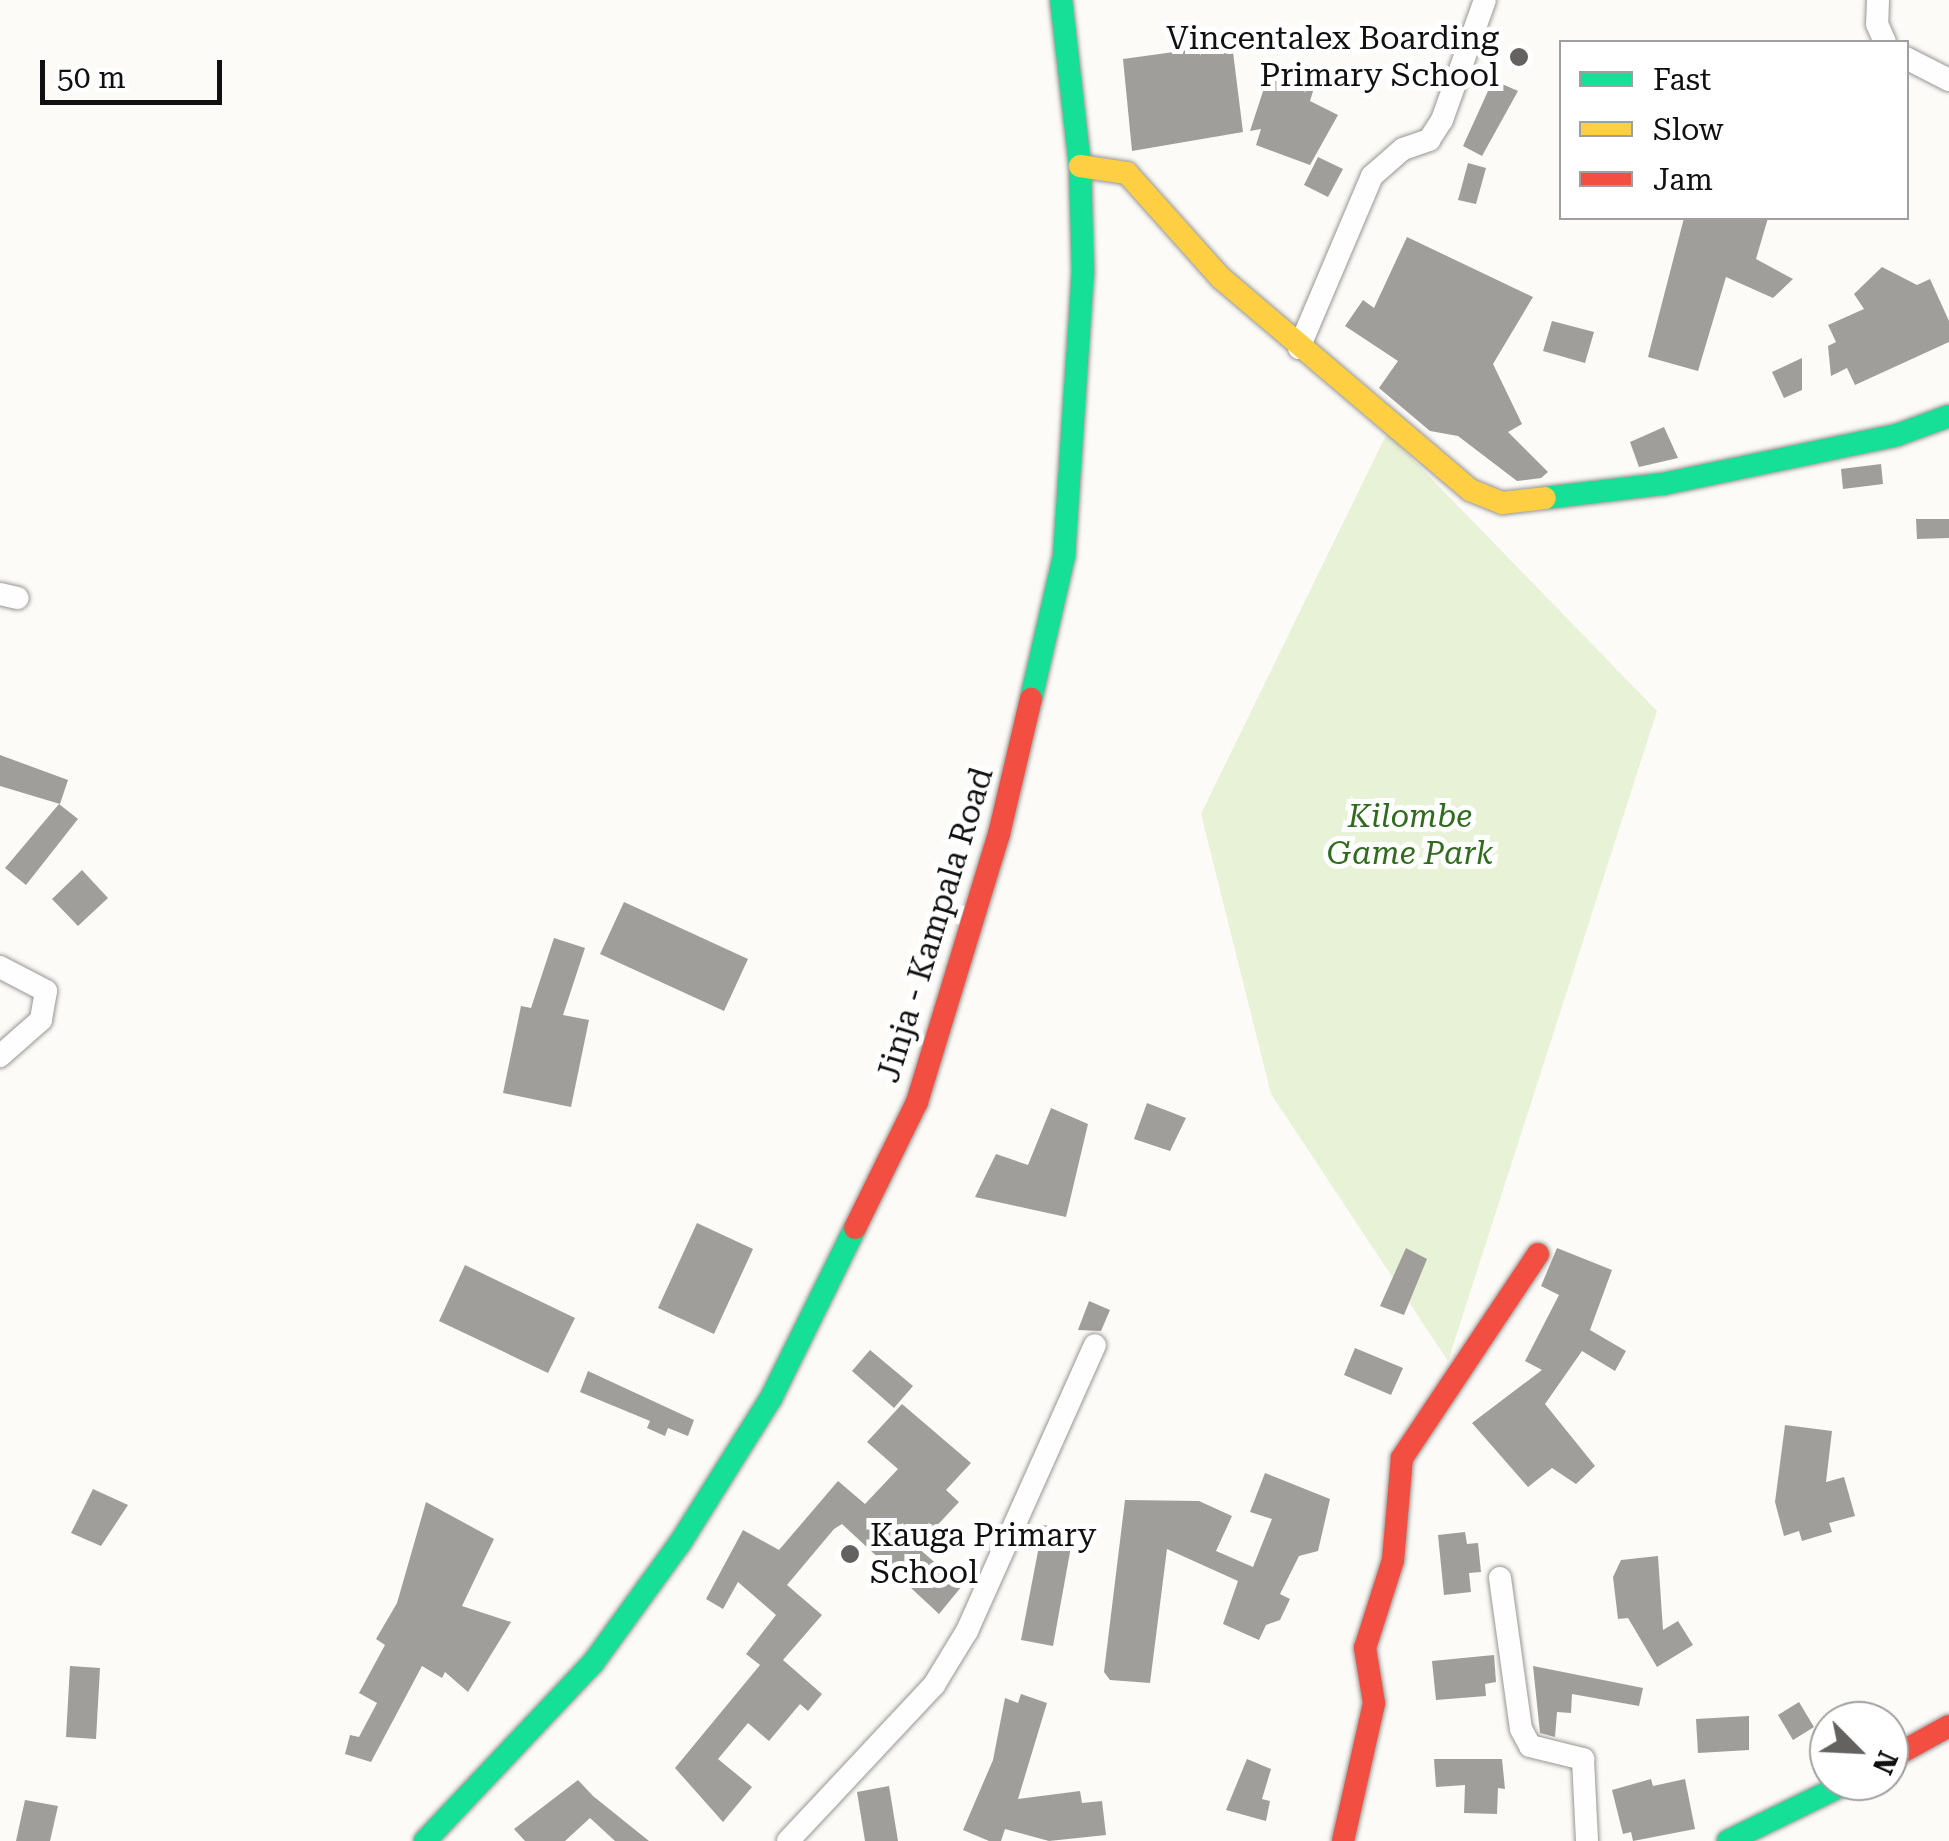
<!DOCTYPE html>
<style>
body{margin:0}
#map{position:relative;width:1949px;height:1841px;overflow:hidden;background:#fcfbf7;font-family:"Roboto Serif",serif}
div>[style]{position:absolute}
.green>*{inset:0;background:#e7f2d7}
.building>*{inset:0;background:#a09e9b}
.roads{filter:drop-shadow(0 0 2px #969694) drop-shadow(0 0 2px #969694)}
.street>*{height:22px;margin:-11px;padding:0 11px;transform-origin:11px;border-radius:11px;background:#fffefe}
.fast>*{height:22px;margin:-11px;padding:0 11px;transform-origin:11px;border-radius:11px;background:#16e098}
.slow>*{height:22px;margin:-11px;padding:0 11px;transform-origin:11px;border-radius:11px;background:#ffcf43}
.jam>*{height:22px;margin:-11px;padding:0 11px;transform-origin:11px;border-radius:11px;background:#f24e42}
.dots>*{width:28px;height:28px;translate:-50% -50%;box-sizing:border-box;border:5px solid #fff;border-radius:50%}
span{translate:-50% -50%;white-space:nowrap;text-align:center;line-height:1.15;-webkit-text-stroke:10px #fff;paint-order:stroke}
.poi-label{font-size:32px;color:#101010}
.right{translate:-100% -50%;text-align:right}
.left{translate:0 -50%;text-align:left}
.park-label{font-size:32px;color:#316b1e;font-style:italic}
.street-label{font-size:32px;color:#101010}
.legend{position:absolute;left:1559px;top:40px;width:350px;height:180px;box-sizing:border-box;background:#fff;border:2px solid #9f9f9f;margin:0;padding:12px 18px;list-style:none;font-size:30px;color:#101010}
.legend li{display:flex;align-items:center;gap:20px;height:50px}
.legend b{width:50px;border:2px solid #9f9f9f}
.north{position:absolute;left:1809px;top:1701px;width:100px;height:100px;box-sizing:border-box;background:#fff;border:2px solid #9f9f9f;border-radius:50%;rotate:114deg;font-size:28px;font-weight:700;line-height:40px;text-align:center;color:#101010}
.north::after{content:'';display:block;margin:auto;width:35px;height:45px;background:#636261;clip-path:polygon(50% 0,100% 100%,50% 72%,0 100%)}
.scale{position:absolute;left:40px;top:60px;width:182px;height:45px;box-sizing:border-box;border:5px solid #101010;border-top:0;padding-left:12px;font-size:30px;line-height:35px;white-space:nowrap;color:#101010;-webkit-text-stroke:8px #fff;paint-order:stroke}
</style>
<div id="map">
<div class="green">
<div style="clip-path:polygon(1387px 433px,1657px 711px,1448px 1361px,1271px 1094px,1201px 814px)"></div>
</div>
<div class="building">
<div style="clip-path:polygon(1232px 44px,1243px 132px,1132px 151px,1123px 59px)"></div>
<div style="clip-path:polygon(1269px 73px,1314px 88px,1310px 101px,1338px 115px,1310px 165px,1256px 145px,1261px 129px,1250px 131px)"></div>
<div style="clip-path:polygon(1493px 80px,1518px 91px,1482px 156px,1463px 146px)"></div>
<div style="clip-path:polygon(1318px 157px,1343px 169px,1328px 197px,1304px 185px)"></div>
<div style="clip-path:polygon(1468px 163px,1486px 168px,1476px 204px,1458px 200px)"></div>
<div style="clip-path:polygon(1684px 218px,1768px 218px,1756px 259px,1793px 279px,1773px 298px,1726px 277px,1698px 371px,1648px 357px)"></div>
<div style="clip-path:polygon(1407px 237px,1533px 297px,1493px 364px,1522px 424px,1508px 432px,1548px 472px,1541px 478px,1517px 481px,1458px 436px,1430px 431px,1379px 388px,1398px 361px,1345px 326px,1363px 300px,1374px 308px)"></div>
<div style="clip-path:polygon(1882px 267px,1917px 285px,1930px 279px,1949px 321px,1949px 342px,1855px 385px,1847px 368px,1831px 376px,1828px 346px,1836px 342px,1828px 325px,1864px 309px,1854px 294px)"></div>
<div style="clip-path:polygon(1552px 321px,1594px 332px,1585px 363px,1543px 351px)"></div>
<div style="clip-path:polygon(1802px 358px,1802px 390px,1784px 398px,1772px 372px)"></div>
<div style="clip-path:polygon(1664px 427px,1678px 458px,1639px 467px,1630px 442px)"></div>
<div style="clip-path:polygon(1881px 464px,1883px 484px,1843px 489px,1841px 469px)"></div>
<div style="clip-path:polygon(1916px 519px,1949px 519px,1949px 538px,1917px 539px)"></div>
<div style="clip-path:polygon(0 755px,68px 780px,60px 804px,0 786px)"></div>
<div style="clip-path:polygon(59px 804px,78px 819px,26px 885px,5px 868px)"></div>
<div style="clip-path:polygon(82px 870px,108px 898px,78px 926px,52px 899px)"></div>
<div style="clip-path:polygon(624px 902px,748px 959px,724px 1011px,600px 954px)"></div>
<div style="clip-path:polygon(554px 938px,585px 948px,563px 1015px,589px 1020px,571px 1107px,503px 1093px,521px 1006px,531px 1008px)"></div>
<div style="clip-path:polygon(1147px 1103px,1186px 1118px,1170px 1151px,1134px 1139px)"></div>
<div style="clip-path:polygon(1051px 1108px,1088px 1124px,1066px 1217px,975px 1197px,996px 1154px,1028px 1165px)"></div>
<div style="clip-path:polygon(697px 1223px,753px 1249px,714px 1334px,658px 1308px)"></div>
<div style="clip-path:polygon(1406px 1248px,1427px 1259px,1404px 1315px,1380px 1306px)"></div>
<div style="clip-path:polygon(1557px 1248px,1612px 1270px,1590px 1330px,1626px 1351px,1615px 1371px,1582px 1351px,1545px 1404px,1595px 1466px,1576px 1484px,1552px 1468px,1528px 1487px,1472px 1423px,1542px 1370px,1525px 1361px,1559px 1295px,1541px 1286px)"></div>
<div style="clip-path:polygon(465px 1265px,575px 1318px,548px 1373px,439px 1321px)"></div>
<div style="clip-path:polygon(1089px 1301px,1110px 1310px,1101px 1331px,1078px 1330px)"></div>
<div style="clip-path:polygon(1355px 1348px,1403px 1368px,1391px 1395px,1344px 1375px)"></div>
<div style="clip-path:polygon(870px 1350px,913px 1386px,894px 1408px,852px 1371px)"></div>
<div style="clip-path:polygon(588px 1371px,694px 1420px,688px 1436px,668px 1428px,665px 1436px,647px 1428px,650px 1421px,580px 1392px)"></div>
<div style="clip-path:polygon(902px 1404px,971px 1463px,946px 1490px,959px 1502px,917px 1547px,962px 1586px,939px 1614px,842px 1524px,834px 1529px,787px 1585px,822px 1615px,783px 1660px,822px 1694px,808px 1711px,800px 1704px,769px 1741px,748px 1723px,718px 1759px,752px 1787px,723px 1822px,675px 1768px,760px 1665px,746px 1654px,776px 1615px,738px 1582px,723px 1609px,706px 1599px,743px 1530px,779px 1550px,838px 1481px,865px 1504px,898px 1469px,867px 1442px)"></div>
<div style="clip-path:polygon(1785px 1425px,1832px 1431px,1826px 1482px,1844px 1477px,1855px 1516px,1829px 1523px,1832px 1532px,1802px 1541px,1799px 1531px,1784px 1536px,1775px 1502px)"></div>
<div style="clip-path:polygon(1265px 1473px,1330px 1499px,1318px 1551px,1299px 1556px,1280px 1594px,1290px 1599px,1280px 1620px,1266px 1625px,1259px 1640px,1223px 1624px,1238px 1581px,1167px 1549px,1150px 1683px,1110px 1680px,1104px 1672px,1125px 1500px,1199px 1501px,1232px 1516px,1216px 1551px,1253px 1567px,1272px 1519px,1250px 1512px)"></div>
<div style="clip-path:polygon(93px 1489px,128px 1505px,101px 1546px,71px 1533px)"></div>
<div style="clip-path:polygon(426px 1502px,494px 1539px,462px 1606px,511px 1622px,468px 1692px,445px 1672px,442px 1678px,422px 1666px,371px 1762px,345px 1754px,350px 1735px,359px 1737px,377px 1703px,359px 1693px,385px 1645px,376px 1639px,397px 1603px)"></div>
<div style="clip-path:polygon(1043px 1525px,1074px 1530px,1053px 1646px,1021px 1640px)"></div>
<div style="clip-path:polygon(1465px 1532px,1467px 1544px,1478px 1543px,1481px 1572px,1469px 1573px,1471px 1592px,1444px 1595px,1438px 1535px)"></div>
<div style="clip-path:polygon(1658px 1556px,1663px 1630px,1678px 1621px,1693px 1645px,1657px 1667px,1628px 1618px,1618px 1619px,1613px 1577px,1621px 1560px)"></div>
<div style="clip-path:polygon(1494px 1655px,1496px 1682px,1485px 1684px,1486px 1696px,1436px 1700px,1432px 1661px)"></div>
<div style="clip-path:polygon(70px 1666px,100px 1668px,96px 1739px,66px 1737px)"></div>
<div style="clip-path:polygon(1533px 1666px,1643px 1688px,1639px 1706px,1572px 1694px,1571px 1713px,1557px 1712px,1555px 1737px,1540px 1733px)"></div>
<div style="clip-path:polygon(1021px 1694px,1047px 1703px,1018px 1799px,1080px 1791px,1082px 1803px,1102px 1801px,1106px 1835px,1049px 1841px,1005px 1829px,1001px 1841px,989px 1841px,963px 1830px,993px 1760px,1005px 1698px,1018px 1703px)"></div>
<div style="clip-path:polygon(1799px 1702px,1814px 1727px,1793px 1740px,1778px 1715px)"></div>
<div style="clip-path:polygon(1749px 1716px,1749px 1750px,1698px 1753px,1696px 1719px)"></div>
<div style="clip-path:polygon(1247px 1759px,1271px 1769px,1262px 1799px,1270px 1801px,1266px 1821px,1226px 1810px)"></div>
<div style="clip-path:polygon(1434px 1759px,1502px 1759px,1505px 1789px,1498px 1788px,1497px 1814px,1464px 1813px,1465px 1785px,1436px 1787px)"></div>
<div style="clip-path:polygon(1651px 1779px,1653px 1786px,1685px 1779px,1695px 1829px,1633px 1841px,1631px 1832px,1623px 1834px,1612px 1790px)"></div>
<div style="clip-path:polygon(578px 1780px,593px 1796px,649px 1841px,615px 1841px,590px 1818px,565px 1841px,525px 1841px,514px 1829px)"></div>
<div style="clip-path:polygon(889px 1786px,898px 1841px,865px 1841px,857px 1792px)"></div>
<div style="clip-path:polygon(25px 1800px,58px 1806px,50px 1841px,16px 1841px)"></div>
</div>
<div class="roads">
<div class="street">
<div style="left:1878px;top:0;width:24px;rotate:92deg"></div>
<div style="left:1877px;top:24px;width:20px;rotate:66deg"></div>
<div style="left:1906px;top:58px;width:48px;rotate:27.1deg"></div>
<div style="left:1299px;top:348px;width:187px;rotate:-67deg"></div>
<div style="left:1372px;top:176px;width:41px;rotate:-41.1deg"></div>
<div style="left:1403px;top:149px;width:28px;rotate:-19deg"></div>
<div style="left:1429px;top:140px;width:24px;rotate:-57deg"></div>
<div style="left:1442px;top:120px;width:127px;rotate:-70.3deg"></div>
<div style="left:0;top:594px;width:18px;rotate:13deg"></div>
<div style="left:0;top:967px;width:52px;rotate:27.6deg"></div>
<div style="left:46px;top:991px;width:29px;rotate:100deg"></div>
<div style="left:41px;top:1020px;width:55px;rotate:138.7deg"></div>
<div style="left:1500px;top:1578px;width:152px;rotate:82.1deg"></div>
<div style="left:1521px;top:1729px;width:19px;rotate:62deg"></div>
<div style="left:1530px;top:1746px;width:55px;rotate:13.8deg"></div>
<div style="left:1583px;top:1759px;width:82px;rotate:87.2deg"></div>
<div style="left:788px;top:1841px;width:214px;rotate:-46.9deg"></div>
<div style="left:934px;top:1685px;width:63px;rotate:-58.6deg"></div>
<div style="left:967px;top:1631px;width:313px;rotate:-65.9deg"></div>
</div>
<div class="fast">
<div style="left:1545px;top:498px;width:119px;rotate:-6.8deg"></div>
<div style="left:1663px;top:484px;width:239px;rotate:-11.8deg"></div>
<div style="left:1897px;top:435px;width:55px;rotate:-20.1deg"></div>
<div style="left:1031px;top:699px;width:147px;rotate:-77deg"></div>
<div style="left:1064px;top:556px;width:284px;rotate:-86.2deg"></div>
<div style="left:1083px;top:273px;width:107px;rotate:-91.6deg"></div>
<div style="left:1080px;top:166px;width:167px;rotate:-96.5deg"></div>
<div style="left:425px;top:1841px;width:245px;rotate:-46.7deg"></div>
<div style="left:593px;top:1663px;width:148px;rotate:-54.1deg"></div>
<div style="left:680px;top:1543px;width:171px;rotate:-57.9deg"></div>
<div style="left:771px;top:1398px;width:190px;rotate:-63.7deg"></div>
<div style="left:1728px;top:1841px;width:137px;rotate:-26deg"></div>
</div>
<div class="slow">
<div style="left:1080px;top:166px;width:48px;rotate:8.5deg"></div>
<div style="left:1127px;top:173px;width:141px;rotate:48.2deg"></div>
<div style="left:1221px;top:278px;width:327px;rotate:40.4deg"></div>
<div style="left:1470px;top:490px;width:35px;rotate:22deg"></div>
<div style="left:1502px;top:503px;width:43px;rotate:-6.6deg"></div>
</div>
<div class="jam">
<div style="left:855px;top:1228px;width:140px;rotate:-63.8deg"></div>
<div style="left:917px;top:1102px;width:280px;rotate:-73deg"></div>
<div style="left:999px;top:834px;width:139px;rotate:-76.7deg"></div>
<div style="left:1889px;top:1759px;width:68px;rotate:-28.8deg"></div>
<div style="left:1343px;top:1841px;width:141px;rotate:-77.3deg"></div>
<div style="left:1374px;top:1703px;width:56px;rotate:-99.3deg"></div>
<div style="left:1365px;top:1648px;width:92px;rotate:-72.3deg"></div>
<div style="left:1393px;top:1560px;width:102px;rotate:-85deg"></div>
<div style="left:1402px;top:1458px;width:245px;rotate:-56.3deg"></div>
</div>
</div>
<div class="dots">
<div style="left:1519px;top:57px;background:#636261"></div>
<div style="left:850px;top:1554px;background:#636261"></div>
</div>
<div class="poi-label">
<span class="right" style="left:1499px;top:57px">Vincentalex Boarding<br>Primary School</span>
<span class="left" style="left:870px;top:1554px">Kauga Primary<br>School</span>
</div>
<div class="park-label">
<span style="left:1410px;top:835px">Kilombe<br>Game Park</span>
</div>
<div class="street-label">
<span style="left:935px;top:925px;rotate:-73deg">Jinja - Kampala Road</span>
</div>
<ul class="legend">
<li><b style="height:12px;background:#16e098"></b>Fast</li>
<li><b style="height:12px;background:#ffcf43"></b>Slow</li>
<li><b style="height:12px;background:#f24e42"></b>Jam</li>
</ul>
<div class="north">N</div>
<div class="scale">50 m</div>
</div>
